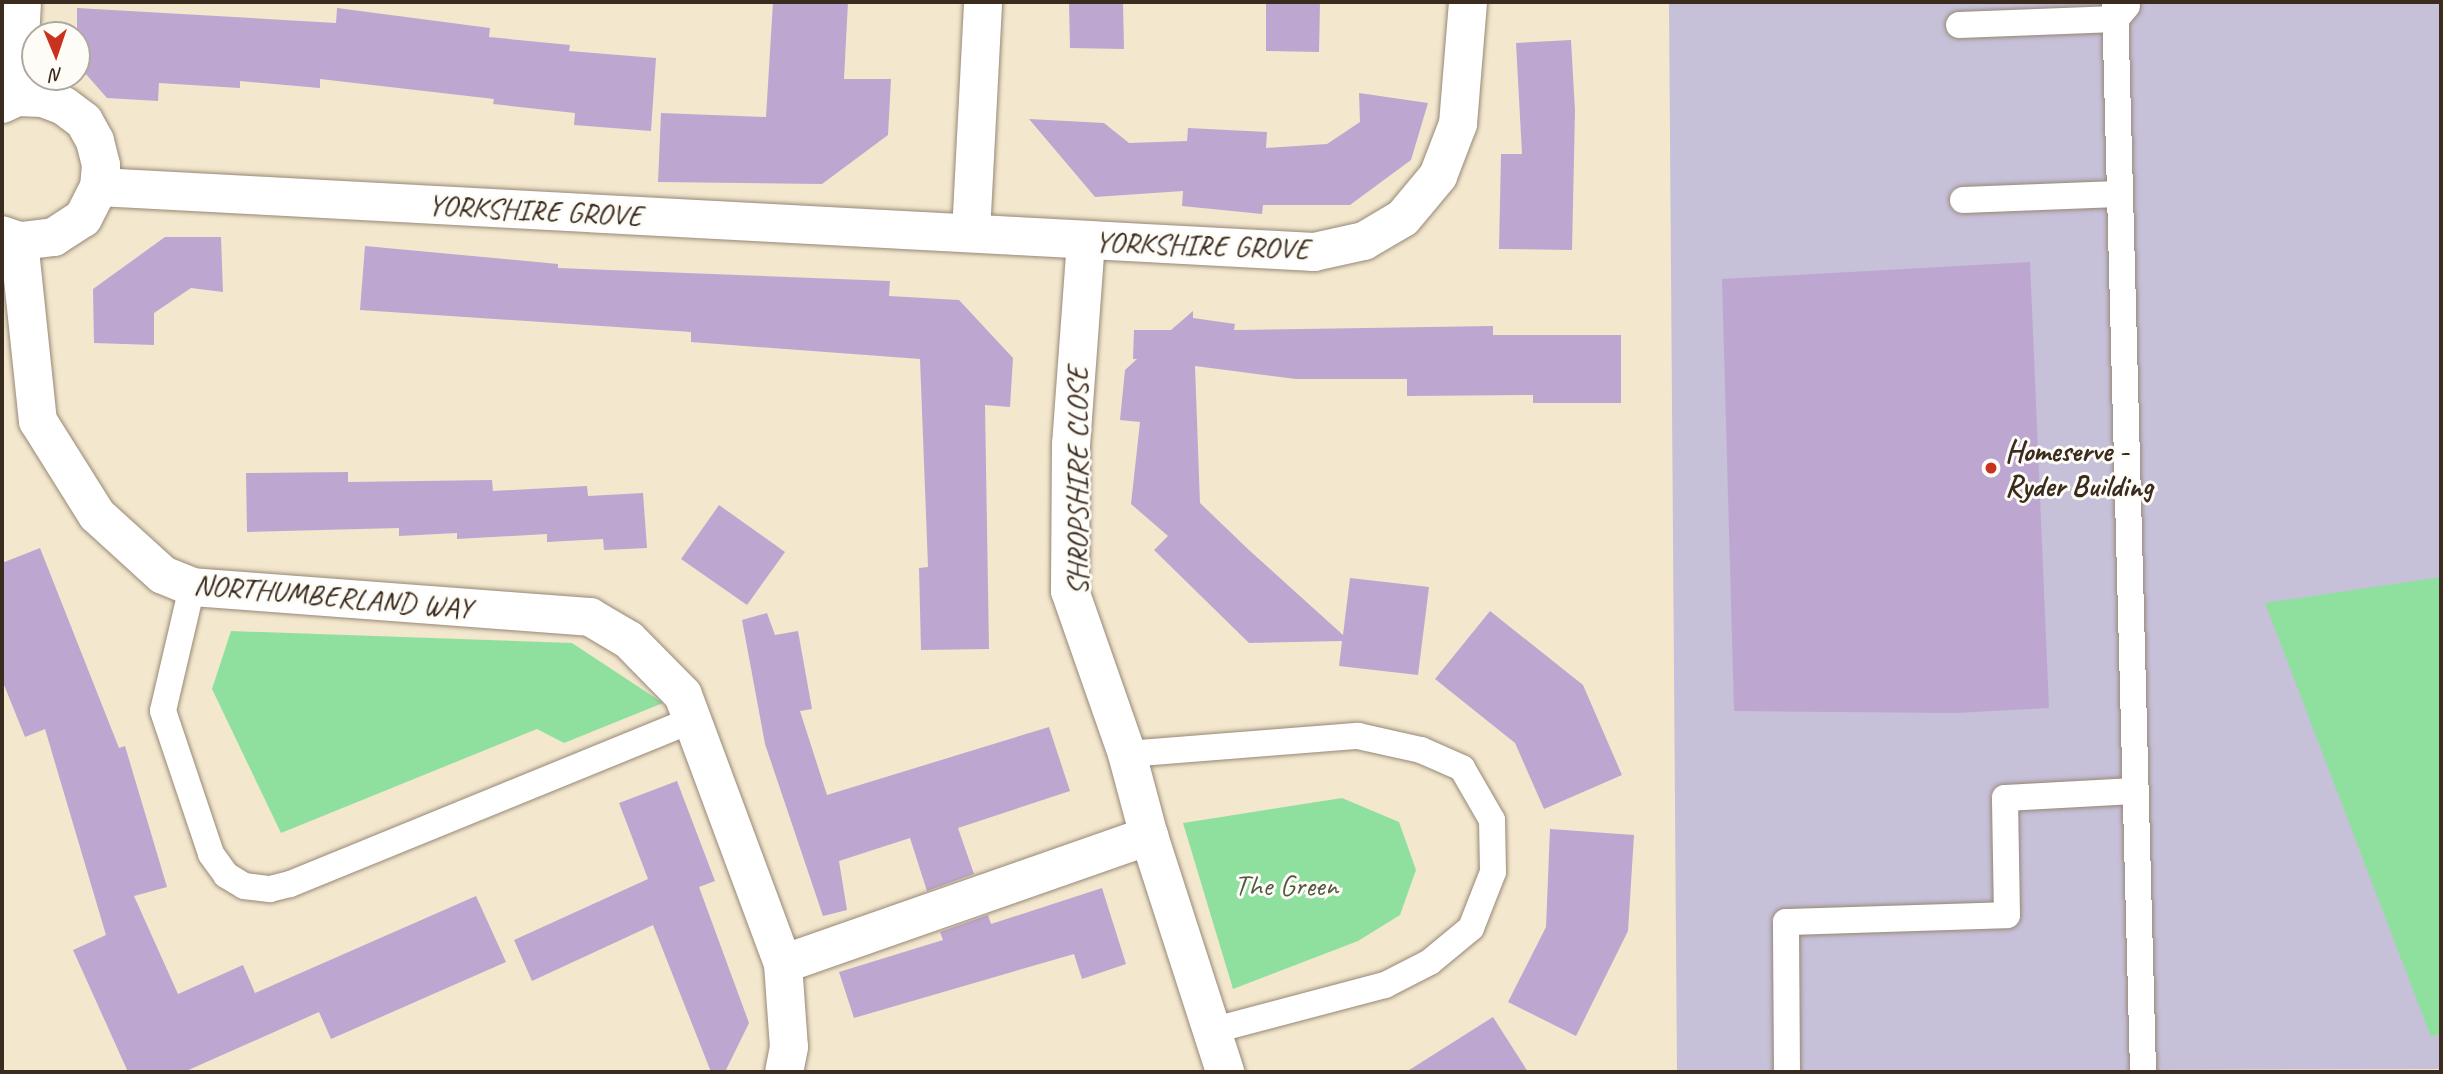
<!DOCTYPE html>
<style>
body{margin:0}
#map{position:relative;width:2443px;height:1074px;overflow:hidden;background:#f3e7ce;font-family:Caveat,sans-serif}
div>[style]{position:absolute}
.industrial>*{inset:0;background:#c6c0d9}
.green>*{inset:0;background:#8fe09f}
.building>*{inset:0;background:#bda7d0}
.roads{filter:drop-shadow(0 0 2px #978876) drop-shadow(0 0 2px #978876)}
.lane>*{height:26px;margin:-13px;padding:0 13px;transform-origin:13px;border-radius:13px;background:#fff}
.street>*{height:38px;margin:-19px;padding:0 19px;transform-origin:19px;border-radius:19px;background:#fff}
.dots>*{width:19px;height:19px;translate:-50% -50%;box-sizing:border-box;border:4px solid #fdfcf7;border-radius:50%}
span{translate:-50% -50%;white-space:nowrap;text-align:center;line-height:1.15;-webkit-text-stroke:6px #fdfcf7;paint-order:stroke}
.street-label{font-size:30px;color:#3b2a1e}
.poi-label{font-size:30px;color:#3b2a1e;font-weight:700}
.left{translate:0 -50%;text-align:left}
.park-label{font-size:30px;color:#50583e}
.frame{position:absolute;inset:0;border:4px solid #3b2a1e;pointer-events:none}
.north{position:absolute;left:21px;top:21px;width:70px;height:70px;box-sizing:border-box;background:#fdfcf7;border:2px solid #afa8a0;border-radius:50%;rotate:178deg;font-size:19px;font-weight:700;line-height:28px;text-align:center;color:#3b2a1e}
.north::after{content:'';display:block;margin:auto;width:24px;height:32px;background:#c8321e;clip-path:polygon(50% 0,100% 100%,50% 72%,0 100%)}
</style>
<div id="map">
<div class="industrial">
<div style="clip-path:polygon(1669px 2px,2441px 2px,2441px 1069px,1677px 1072px)"></div>
</div>
<div class="green">
<div style="clip-path:polygon(2441px 577px,2441px 1033px,2431px 1037px,2265px 603px)"></div>
<div style="clip-path:polygon(231px 631px,572px 643px,663px 703px,564px 743px,537px 729px,281px 833px,212px 689px)"></div>
<div style="clip-path:polygon(1342px 798px,1399px 822px,1416px 870px,1400px 915px,1358px 941px,1233px 989px,1183px 823px)"></div>
</div>
<div class="building">
<div style="clip-path:polygon(773px 2px,848px 2px,844px 79px,891px 79px,888px 135px,822px 184px,658px 182px,661px 113px,766px 117px)"></div>
<div style="clip-path:polygon(1069px 2px,1123px 2px,1124px 49px,1070px 48px)"></div>
<div style="clip-path:polygon(1266px 2px,1320px 2px,1319px 52px,1266px 51px)"></div>
<div style="clip-path:polygon(77px 8px,336px 23px,337px 8px,490px 28px,489px 37px,570px 45px,569px 51px,656px 58px,651px 131px,574px 125px,575px 113px,493px 104px,494px 99px,320px 79px,320px 88px,240px 81px,240px 88px,159px 83px,158px 101px,107px 98px,77px 64px)"></div>
<div style="clip-path:polygon(1571px 40px,1575px 111px,1572px 250px,1499px 249px,1501px 154px,1522px 154px,1516px 43px)"></div>
<div style="clip-path:polygon(1359px 93px,1428px 103px,1411px 160px,1350px 205px,1263px 205px,1262px 214px,1182px 206px,1183px 191px,1095px 197px,1029px 119px,1104px 123px,1129px 143px,1187px 141px,1188px 128px,1267px 132px,1266px 148px,1327px 144px,1360px 122px)"></div>
<div style="clip-path:polygon(165px 237px,221px 237px,223px 292px,191px 288px,154px 313px,154px 345px,94px 343px,93px 289px)"></div>
<div style="clip-path:polygon(365px 246px,558px 264px,558px 268px,890px 281px,889px 296px,959px 300px,1013px 358px,1010px 407px,985px 405px,989px 649px,921px 650px,919px 568px,928px 567px,920px 359px,691px 342px,691px 332px,360px 310px)"></div>
<div style="clip-path:polygon(2030px 262px,2049px 708px,1956px 713px,1734px 711px,1722px 279px)"></div>
<div style="clip-path:polygon(1193px 311px,1193px 318px,1235px 324px,1234px 330px,1493px 326px,1493px 335px,1621px 335px,1621px 403px,1533px 403px,1533px 395px,1407px 396px,1407px 379px,1296px 379px,1195px 366px,1200px 503px,1250px 551px,1343px 635px,1350px 578px,1429px 587px,1418px 675px,1339px 666px,1342px 641px,1249px 643px,1154px 550px,1168px 536px,1131px 504px,1140px 422px,1120px 420px,1125px 370px,1137px 359px,1133px 359px,1134px 330px,1171px 330px)"></div>
<div style="clip-path:polygon(348px 472px,348px 482px,492px 480px,493px 491px,587px 486px,588px 496px,643px 493px,647px 548px,604px 550px,603px 539px,547px 542px,547px 534px,457px 539px,457px 533px,399px 536px,399px 528px,247px 532px,246px 473px)"></div>
<div style="clip-path:polygon(719px 505px,785px 552px,747px 605px,681px 559px)"></div>
<div style="clip-path:polygon(40px 548px,119px 748px,125px 746px,167px 887px,134px 896px,178px 994px,243px 965px,255px 993px,476px 896px,506px 962px,331px 1039px,319px 1012px,184px 1072px,128px 1072px,73px 950px,106px 935px,45px 729px,25px 737px,2px 680px,2px 563px)"></div>
<div style="clip-path:polygon(1490px 611px,1583px 685px,1622px 775px,1544px 809px,1515px 743px,1435px 679px)"></div>
<div style="clip-path:polygon(767px 613px,775px 635px,798px 631px,812px 709px,800px 711px,827px 795px,1049px 727px,1070px 791px,958px 828px,974px 874px,927px 891px,910px 838px,839px 861px,847px 910px,823px 916px,765px 744px,742px 620px)"></div>
<div style="clip-path:polygon(677px 781px,715px 881px,699px 887px,749px 1023px,725px 1072px,711px 1072px,653px 925px,532px 981px,514px 940px,648px 879px,619px 803px)"></div>
<div style="clip-path:polygon(1550px 829px,1634px 835px,1628px 931px,1576px 1036px,1508px 1002px,1546px 927px)"></div>
<div style="clip-path:polygon(1102px 888px,1126px 964px,1082px 979px,1074px 954px,854px 1018px,839px 972px,943px 940px,940px 932px,988px 915px,991px 924px)"></div>
<div style="clip-path:polygon(1493px 1017px,1528px 1072px,1406px 1072px)"></div>
</div>
<div class="roads">
<div class="lane">
<div style="left:2115px;top:2px;width:1070px;rotate:88.5deg"></div>
<div style="left:1959px;top:25px;width:157px;rotate:-2.2deg"></div>
<div style="left:2116px;top:19px;width:17px;rotate:-50deg"></div>
<div style="left:1963px;top:200px;width:155px;rotate:-2.2deg"></div>
<div style="left:192px;top:587px;width:127px;rotate:103.2deg"></div>
<div style="left:163px;top:711px;width:151px;rotate:71.4deg"></div>
<div style="left:211px;top:854px;width:26px;rotate:54deg"></div>
<div style="left:226px;top:875px;width:21px;rotate:31deg"></div>
<div style="left:244px;top:886px;width:26px;rotate:7deg"></div>
<div style="left:270px;top:889px;width:21px;rotate:-14deg"></div>
<div style="left:290px;top:884px;width:434px;rotate:-22.2deg"></div>
<div style="left:1127px;top:754px;width:232px;rotate:-4.5deg"></div>
<div style="left:1358px;top:736px;width:65px;rotate:12.5deg"></div>
<div style="left:1421px;top:750px;width:45px;rotate:23.7deg"></div>
<div style="left:1462px;top:768px;width:60px;rotate:60deg"></div>
<div style="left:1492px;top:820px;width:52px;rotate:88.9deg"></div>
<div style="left:1493px;top:872px;width:60px;rotate:111.4deg"></div>
<div style="left:1471px;top:928px;width:53px;rotate:140.3deg"></div>
<div style="left:1430px;top:962px;width:51px;rotate:152.9deg"></div>
<div style="left:1385px;top:985px;width:180px;rotate:165.2deg"></div>
<div style="left:1787px;top:1072px;width:150px;rotate:-90.4deg"></div>
<div style="left:1786px;top:922px;width:221px;rotate:-1.8deg"></div>
<div style="left:2007px;top:915px;width:117px;rotate:-91deg"></div>
<div style="left:2005px;top:798px;width:130px;rotate:-3.1deg"></div>
</div>
<div class="street">
<div style="left:17px;top:97px;width:95px;rotate:-87deg"></div>
<div style="left:2px;top:104px;width:17px;rotate:-25deg"></div>
<div style="left:17px;top:97px;width:26px;rotate:2deg"></div>
<div style="left:43px;top:98px;width:22px;rotate:21deg"></div>
<div style="left:64px;top:106px;width:25px;rotate:37deg"></div>
<div style="left:84px;top:121px;width:23px;rotate:61deg"></div>
<div style="left:95px;top:141px;width:25px;rotate:76deg"></div>
<div style="left:101px;top:165px;width:22px;rotate:95deg"></div>
<div style="left:99px;top:187px;width:35px;rotate:117deg"></div>
<div style="left:83px;top:218px;width:35px;rotate:147deg"></div>
<div style="left:54px;top:237px;width:35px;rotate:173deg"></div>
<div style="left:19px;top:241px;width:18px;rotate:-161deg"></div>
<div style="left:99px;top:187px;width:1217px;rotate:3.06deg"></div>
<div style="left:1314px;top:252px;width:51px;rotate:-12.4deg"></div>
<div style="left:1364px;top:241px;width:45px;rotate:-30.5deg"></div>
<div style="left:1403px;top:218px;width:55px;rotate:-50.2deg"></div>
<div style="left:1438px;top:176px;width:56px;rotate:-69deg"></div>
<div style="left:1458px;top:124px;width:122px;rotate:-85.3deg"></div>
<div style="left:971px;top:233px;width:231px;rotate:-87deg"></div>
<div style="left:19px;top:241px;width:181px;rotate:84deg"></div>
<div style="left:38px;top:421px;width:111px;rotate:57.9deg"></div>
<div style="left:97px;top:515px;width:89px;rotate:42.3deg"></div>
<div style="left:163px;top:575px;width:31px;rotate:22deg"></div>
<div style="left:192px;top:587px;width:399px;rotate:4.3deg"></div>
<div style="left:590px;top:617px;width:45px;rotate:30.5deg"></div>
<div style="left:629px;top:640px;width:77px;rotate:45.5deg"></div>
<div style="left:683px;top:695px;width:287px;rotate:69.6deg"></div>
<div style="left:783px;top:964px;width:83px;rotate:85.9deg"></div>
<div style="left:789px;top:1047px;width:25px;rotate:101deg"></div>
<div style="left:1086px;top:241px;width:204px;rotate:94.2deg"></div>
<div style="left:1071px;top:444px;width:147px;rotate:90.4deg"></div>
<div style="left:1070px;top:591px;width:173px;rotate:70.7deg"></div>
<div style="left:1127px;top:754px;width:85px;rotate:75deg"></div>
<div style="left:1149px;top:836px;width:248px;rotate:72.1deg"></div>
<div style="left:783px;top:964px;width:388px;rotate:-19.3deg"></div>
</div>
</div>
<div class="dots">
<div style="left:1991px;top:468px;background:#c8321e"></div>
</div>
<div class="street-label">
<span style="left:535px;top:210px;rotate:3deg">YORKSHIRE GROVE</span>
<span style="left:1202px;top:245px;rotate:2deg">YORKSHIRE GROVE</span>
<span style="left:1077px;top:481px;rotate:-90deg">SHROPSHIRE CLOSE</span>
<span style="left:333px;top:596px;rotate:5deg">NORTHUMBERLAND WAY</span>
</div>
<div class="poi-label">
<span class="left" style="left:2005px;top:468px">Homeserve -<br>Ryder Building</span>
</div>
<div class="park-label">
<span style="left:1286px;top:885px">The Green</span>
</div>
<div class="frame"></div>
<div class="north">N</div>
</div>
